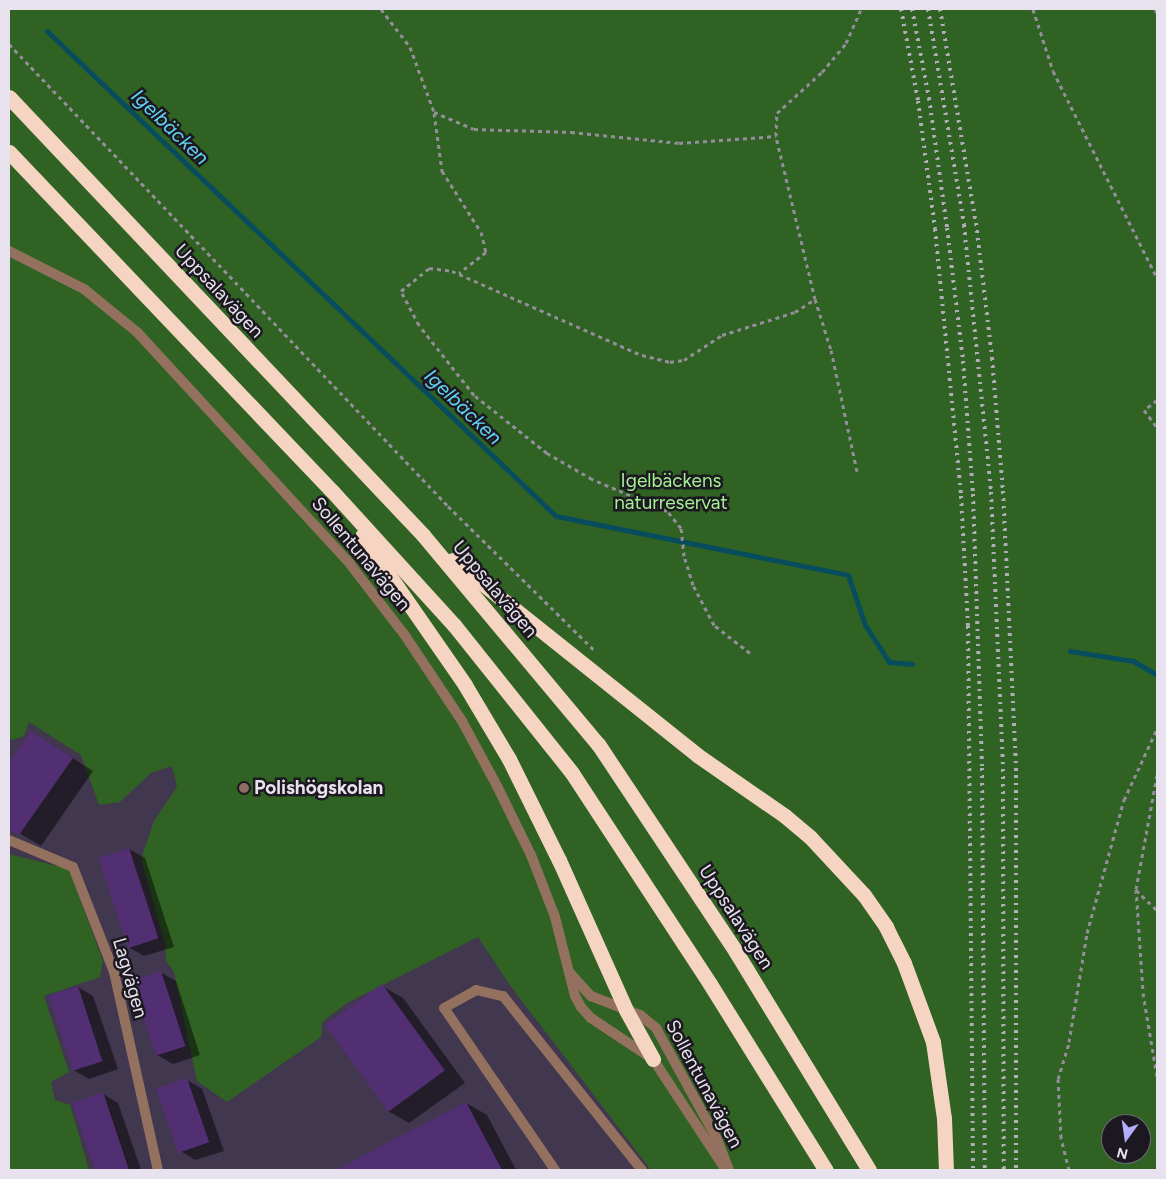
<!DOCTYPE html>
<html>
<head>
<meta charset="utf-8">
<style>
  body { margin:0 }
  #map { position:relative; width:1166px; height:1179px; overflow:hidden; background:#362e3f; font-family:Figtree,sans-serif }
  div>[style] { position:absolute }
  .built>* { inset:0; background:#41374e }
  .green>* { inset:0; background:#306323 }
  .shadow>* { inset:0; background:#0007 }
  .stream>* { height:5px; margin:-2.5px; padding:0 2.5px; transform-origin:2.5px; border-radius:2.5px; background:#074d5e }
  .building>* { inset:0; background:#512f72; transform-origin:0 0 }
  .path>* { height:3px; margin-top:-1.5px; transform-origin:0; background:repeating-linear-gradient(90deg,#948d9b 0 4px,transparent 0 8px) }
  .service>* { height:10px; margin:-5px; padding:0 5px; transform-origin:5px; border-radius:5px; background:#93715e }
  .minor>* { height:10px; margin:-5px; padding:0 5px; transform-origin:5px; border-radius:5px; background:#93715e }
  .tertiary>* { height:10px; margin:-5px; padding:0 5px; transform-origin:5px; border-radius:5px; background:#93715e }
  .motorway>* { height:15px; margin:-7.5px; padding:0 7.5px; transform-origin:7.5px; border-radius:7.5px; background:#f6d4c2 }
  .rail>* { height:4px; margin-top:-2px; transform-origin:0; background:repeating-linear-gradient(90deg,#b2acb9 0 2.5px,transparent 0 7.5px) }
  .dots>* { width:14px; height:14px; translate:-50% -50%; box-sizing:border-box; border:2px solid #1c1820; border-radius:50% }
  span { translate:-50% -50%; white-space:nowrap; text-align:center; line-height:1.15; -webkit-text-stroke:5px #1c1820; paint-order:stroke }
  .street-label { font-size:19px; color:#e7e2ed }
  .park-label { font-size:19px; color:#a4ef92 }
  .poi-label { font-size:19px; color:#e7e2ed; font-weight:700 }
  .left { translate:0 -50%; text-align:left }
  .water-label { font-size:20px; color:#62d6f9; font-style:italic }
  .frame { position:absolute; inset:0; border:10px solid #e7e2ed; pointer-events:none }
  .north { position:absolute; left:1101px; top:1114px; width:50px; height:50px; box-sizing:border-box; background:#1c1820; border:1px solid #6d6972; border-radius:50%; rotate:194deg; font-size:14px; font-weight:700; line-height:20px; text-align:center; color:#e7e2ed }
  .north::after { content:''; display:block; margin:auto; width:18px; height:22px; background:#b1adfa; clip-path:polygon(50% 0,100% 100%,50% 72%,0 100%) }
</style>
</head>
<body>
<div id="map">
  <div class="built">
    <i style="clip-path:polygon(9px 346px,702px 1170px,9px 1170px)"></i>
  </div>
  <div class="green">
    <i style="clip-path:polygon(evenodd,9px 9px,1157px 9px,1157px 1170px,651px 1170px,509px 984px,478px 937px,347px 1003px,322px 1022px,321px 1037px,227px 1102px,197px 1081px,174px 972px,166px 961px,165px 944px,141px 859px,154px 821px,177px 787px,172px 766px,151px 773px,120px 802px,99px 805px,81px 755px,29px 722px,24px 736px,12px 740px,9px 737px,9px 9px,1111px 1124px,1141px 1124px,1141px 1154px,1111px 1154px,1111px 1124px)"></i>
    <i style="clip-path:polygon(9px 854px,69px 869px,103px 961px,100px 977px,44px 996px,69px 1072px,51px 1082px,55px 1100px,70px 1105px,89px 1170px,9px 1170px)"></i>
  </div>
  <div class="shadow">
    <i style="clip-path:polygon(32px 732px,93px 771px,41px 846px,9px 827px,9px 764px)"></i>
    <i style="clip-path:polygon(129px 849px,145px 858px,174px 947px,144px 956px,128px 947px,101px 859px)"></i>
    <i style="clip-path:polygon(160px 972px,176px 981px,200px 1055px,173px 1064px,157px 1055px)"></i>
    <i style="clip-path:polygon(382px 986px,403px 998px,465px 1083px,409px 1123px,388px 1111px)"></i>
    <i style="clip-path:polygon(78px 987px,93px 996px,118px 1069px,89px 1079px,73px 1070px)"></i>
    <i style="clip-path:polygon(187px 1080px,202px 1089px,224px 1151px,195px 1160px,179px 1150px)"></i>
    <i style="clip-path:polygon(103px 1094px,118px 1103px,141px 1170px,96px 1170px,74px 1104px)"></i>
    <i style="clip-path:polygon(466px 1103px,487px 1115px,516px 1170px,339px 1170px)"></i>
  </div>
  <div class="stream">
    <i style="left:47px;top:31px;width:703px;rotate:43.62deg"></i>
    <i style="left:556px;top:516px;width:298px;rotate:11.4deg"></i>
    <i style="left:848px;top:575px;width:53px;rotate:71.2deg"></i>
    <i style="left:865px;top:625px;width:44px;rotate:57deg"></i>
    <i style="left:889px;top:662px;width:23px;rotate:5deg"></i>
    <i style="left:1070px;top:651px;width:64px;rotate:9deg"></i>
    <i style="left:1133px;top:661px;width:28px;rotate:30deg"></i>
  </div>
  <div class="building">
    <i style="clip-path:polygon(31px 731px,73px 758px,19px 835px,9px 829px,9px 762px)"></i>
    <i style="left:129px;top:848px;width:95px;height:32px;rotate:72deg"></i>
    <i style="left:161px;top:971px;width:79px;height:31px;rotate:72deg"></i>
    <i style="left:382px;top:984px;width:107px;height:70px;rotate:54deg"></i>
    <i style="left:78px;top:986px;width:79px;height:31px;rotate:72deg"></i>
    <i style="left:187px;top:1078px;width:68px;height:33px;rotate:71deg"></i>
    <i style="clip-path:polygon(103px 1092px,129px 1170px,95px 1170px,72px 1103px)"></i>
    <i style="clip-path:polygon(466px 1102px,502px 1170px,336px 1170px,387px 1143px)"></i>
  </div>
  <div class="path">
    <i style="left:381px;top:9px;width:48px;rotate:52.7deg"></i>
    <i style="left:410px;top:47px;width:69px;rotate:69.7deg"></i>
    <i style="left:434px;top:112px;width:43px;rotate:23deg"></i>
    <i style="left:474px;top:129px;width:97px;rotate:1.8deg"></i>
    <i style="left:571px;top:132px;width:109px;rotate:5.8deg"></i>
    <i style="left:679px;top:143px;width:97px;rotate:-4.1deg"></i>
    <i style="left:1033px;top:9px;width:65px;rotate:72.1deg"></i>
    <i style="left:1053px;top:71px;width:232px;rotate:63.3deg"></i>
    <i style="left:1155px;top:9px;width:4px;rotate:63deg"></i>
    <i style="left:9px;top:44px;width:637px;rotate:46.46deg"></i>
    <i style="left:448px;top:506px;width:205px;rotate:44.6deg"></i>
    <i style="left:434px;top:113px;width:59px;rotate:82.1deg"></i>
    <i style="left:442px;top:171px;width:72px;rotate:57.4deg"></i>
    <i style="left:481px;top:232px;width:21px;rotate:76deg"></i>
    <i style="left:486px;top:252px;width:34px;rotate:142deg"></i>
    <i style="left:815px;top:299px;width:53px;rotate:72.6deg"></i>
    <i style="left:831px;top:350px;width:124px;rotate:77.9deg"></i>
    <i style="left:1157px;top:400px;width:16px;rotate:142deg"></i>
    <i style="left:1144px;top:410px;width:21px;rotate:53deg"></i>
    <i style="left:750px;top:653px;width:46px;rotate:-142.1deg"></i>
    <i style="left:714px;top:625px;width:45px;rotate:-117.7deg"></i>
    <i style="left:693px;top:585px;width:30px;rotate:-107deg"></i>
    <i style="left:684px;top:556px;width:28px;rotate:-96deg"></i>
    <i style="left:681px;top:528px;width:22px;rotate:-129deg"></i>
    <i style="left:667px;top:511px;width:82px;rotate:-156.9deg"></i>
    <i style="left:592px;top:479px;width:52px;rotate:-150deg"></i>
    <i style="left:547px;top:453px;width:93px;rotate:-141.5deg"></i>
    <i style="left:474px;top:395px;width:89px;rotate:-128.2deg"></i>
    <i style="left:419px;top:325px;width:38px;rotate:-118deg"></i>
    <i style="left:401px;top:291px;width:36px;rotate:-39deg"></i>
    <i style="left:429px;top:268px;width:23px;rotate:7deg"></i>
    <i style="left:452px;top:271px;width:208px;rotate:23.9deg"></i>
    <i style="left:642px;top:355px;width:29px;rotate:14deg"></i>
    <i style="left:670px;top:362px;width:14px;rotate:-8deg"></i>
    <i style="left:684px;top:360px;width:45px;rotate:-33.3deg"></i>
    <i style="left:722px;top:335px;width:77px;rotate:-17.5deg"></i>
    <i style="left:795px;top:312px;width:24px;rotate:-33deg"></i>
    <i style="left:815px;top:299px;width:168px;rotate:-103.5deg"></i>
    <i style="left:776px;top:136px;width:23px;rotate:-88deg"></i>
    <i style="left:777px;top:113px;width:61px;rotate:-42.3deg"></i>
    <i style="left:822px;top:72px;width:38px;rotate:-50deg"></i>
    <i style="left:846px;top:43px;width:37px;rotate:-66deg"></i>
    <i style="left:1157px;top:775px;width:116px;rotate:100.4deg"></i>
    <i style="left:1136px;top:889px;width:104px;rotate:86.1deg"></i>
    <i style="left:1143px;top:993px;width:85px;rotate:80.5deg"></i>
    <i style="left:1136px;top:890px;width:29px;rotate:44deg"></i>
    <i style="left:1069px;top:1170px;width:33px;rotate:-104deg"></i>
    <i style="left:1061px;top:1138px;width:59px;rotate:-92.9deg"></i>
    <i style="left:1058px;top:1079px;width:39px;rotate:-73deg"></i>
    <i style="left:1069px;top:1042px;width:110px;rotate:-80.6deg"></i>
    <i style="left:1087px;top:933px;width:138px;rotate:-74.5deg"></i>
    <i style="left:1124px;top:800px;width:78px;rotate:-65.1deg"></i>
  </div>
  <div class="service">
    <i style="left:9px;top:840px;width:69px;rotate:22.9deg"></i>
    <i style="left:73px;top:867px;width:113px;rotate:68.7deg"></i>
    <i style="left:114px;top:972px;width:203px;rotate:77.5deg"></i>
    <i style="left:555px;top:1170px;width:196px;rotate:-124.4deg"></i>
    <i style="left:444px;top:1008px;width:37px;rotate:-29deg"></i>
    <i style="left:476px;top:990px;width:28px;rotate:13deg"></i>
    <i style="left:503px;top:996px;width:223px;rotate:51.4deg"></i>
  </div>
  <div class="minor">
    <i style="left:9px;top:251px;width:84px;rotate:26.9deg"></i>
    <i style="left:84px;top:289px;width:68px;rotate:39.1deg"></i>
    <i style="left:137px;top:332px;width:315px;rotate:47.4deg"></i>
    <i style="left:350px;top:564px;width:88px;rotate:52.4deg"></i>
    <i style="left:404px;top:634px;width:105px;rotate:56.3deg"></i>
    <i style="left:462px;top:721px;width:74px;rotate:61.7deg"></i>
    <i style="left:497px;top:786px;width:77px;rotate:63.8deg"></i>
    <i style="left:531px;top:855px;width:66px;rotate:68.8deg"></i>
    <i style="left:555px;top:917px;width:81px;rotate:75.8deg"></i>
    <i style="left:575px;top:996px;width:13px;rotate:61deg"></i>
    <i style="left:581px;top:1007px;width:15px;rotate:48deg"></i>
    <i style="left:591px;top:1018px;width:72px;rotate:33.7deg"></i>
    <i style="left:571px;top:974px;width:30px;rotate:48deg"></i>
    <i style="left:591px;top:996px;width:53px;rotate:21.2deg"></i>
    <i style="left:640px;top:1015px;width:21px;rotate:39deg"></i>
    <i style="left:656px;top:1028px;width:127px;rotate:61.2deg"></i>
    <i style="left:717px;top:1139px;width:33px;rotate:69deg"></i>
  </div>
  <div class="tertiary">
    <i style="left:653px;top:1059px;width:133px;rotate:56.7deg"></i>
  </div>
  <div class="motorway">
    <i style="left:9px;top:97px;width:603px;rotate:46.61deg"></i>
    <i style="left:423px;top:535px;width:273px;rotate:50.1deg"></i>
    <i style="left:598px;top:744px;width:250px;rotate:56.4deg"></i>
    <i style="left:736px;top:952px;width:255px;rotate:58.6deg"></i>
    <i style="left:9px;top:152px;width:468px;rotate:46.4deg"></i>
    <i style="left:332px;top:491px;width:181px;rotate:47.7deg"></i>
    <i style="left:454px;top:625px;width:189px;rotate:51.4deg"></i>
    <i style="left:572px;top:773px;width:252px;rotate:56.8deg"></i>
    <i style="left:710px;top:984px;width:219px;rotate:58.1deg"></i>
    <i style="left:362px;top:536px;width:181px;rotate:55.3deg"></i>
    <i style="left:465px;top:685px;width:86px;rotate:59.3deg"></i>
    <i style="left:509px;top:759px;width:113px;rotate:63.7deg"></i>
    <i style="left:559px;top:860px;width:164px;rotate:65.9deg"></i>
    <i style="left:626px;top:1010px;width:56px;rotate:61.1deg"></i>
    <i style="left:453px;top:560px;width:312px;rotate:38.6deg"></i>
    <i style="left:697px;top:755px;width:107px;rotate:34.7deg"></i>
    <i style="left:785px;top:816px;width:33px;rotate:40deg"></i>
    <i style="left:810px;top:837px;width:79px;rotate:47deg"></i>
    <i style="left:864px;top:895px;width:39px;rotate:55deg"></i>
    <i style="left:886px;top:927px;width:40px;rotate:63.4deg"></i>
    <i style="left:904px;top:963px;width:84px;rotate:69.8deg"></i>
    <i style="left:933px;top:1042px;width:77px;rotate:81.8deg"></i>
    <i style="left:944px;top:1118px;width:52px;rotate:87.8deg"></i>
  </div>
  <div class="rail">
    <i style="left:901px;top:9px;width:94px;rotate:79.5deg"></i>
    <i style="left:918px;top:101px;width:129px;rotate:82.4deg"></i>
    <i style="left:935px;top:229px;width:268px;rotate:84.4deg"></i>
    <i style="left:961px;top:496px;width:130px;rotate:86.9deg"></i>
    <i style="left:968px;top:626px;width:544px;rotate:89.47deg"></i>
    <i style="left:912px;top:9px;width:91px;rotate:79.2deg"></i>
    <i style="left:929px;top:98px;width:131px;rotate:82.1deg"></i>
    <i style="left:947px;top:228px;width:134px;rotate:83.1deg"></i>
    <i style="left:963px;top:361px;width:133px;rotate:85.7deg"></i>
    <i style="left:973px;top:494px;width:274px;rotate:88.1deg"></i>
    <i style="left:982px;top:768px;width:402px;rotate:89.6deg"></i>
    <i style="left:928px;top:9px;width:219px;rotate:80.5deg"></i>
    <i style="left:964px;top:225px;width:268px;rotate:84.2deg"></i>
    <i style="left:991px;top:492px;width:277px;rotate:87.5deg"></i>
    <i style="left:1003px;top:769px;width:401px;rotate:89.9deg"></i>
    <i style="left:940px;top:9px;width:217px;rotate:80.5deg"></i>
    <i style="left:976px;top:223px;width:136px;rotate:83.2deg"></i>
    <i style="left:992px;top:358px;width:133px;rotate:85.3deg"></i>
    <i style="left:1003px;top:491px;width:277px;rotate:87.3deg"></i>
    <i style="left:1016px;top:768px;width:402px;rotate:90deg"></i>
  </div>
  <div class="dots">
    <i style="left:244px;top:788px;background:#8d6e63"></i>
  </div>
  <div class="street-label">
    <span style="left:219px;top:291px;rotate:47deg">Uppsalavägen</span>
    <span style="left:361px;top:554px;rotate:50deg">Sollentunavägen</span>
    <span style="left:495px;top:589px;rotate:50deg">Uppsalavägen</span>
    <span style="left:736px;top:917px;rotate:57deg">Uppsalavägen</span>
    <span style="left:130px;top:978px;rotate:74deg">Lagvägen</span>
    <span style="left:704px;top:1084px;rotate:62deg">Sollentunavägen</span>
  </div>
  <div class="park-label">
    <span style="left:671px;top:492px">Igelbäckens<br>naturreservat</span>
  </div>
  <div class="poi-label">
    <span class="left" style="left:254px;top:788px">Polishögskolan</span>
  </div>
  <div class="water-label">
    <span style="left:170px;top:127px;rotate:44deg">Igelbäcken</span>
    <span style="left:463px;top:407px;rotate:44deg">Igelbäcken</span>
  </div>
  <div class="frame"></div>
  <div class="north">N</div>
</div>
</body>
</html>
